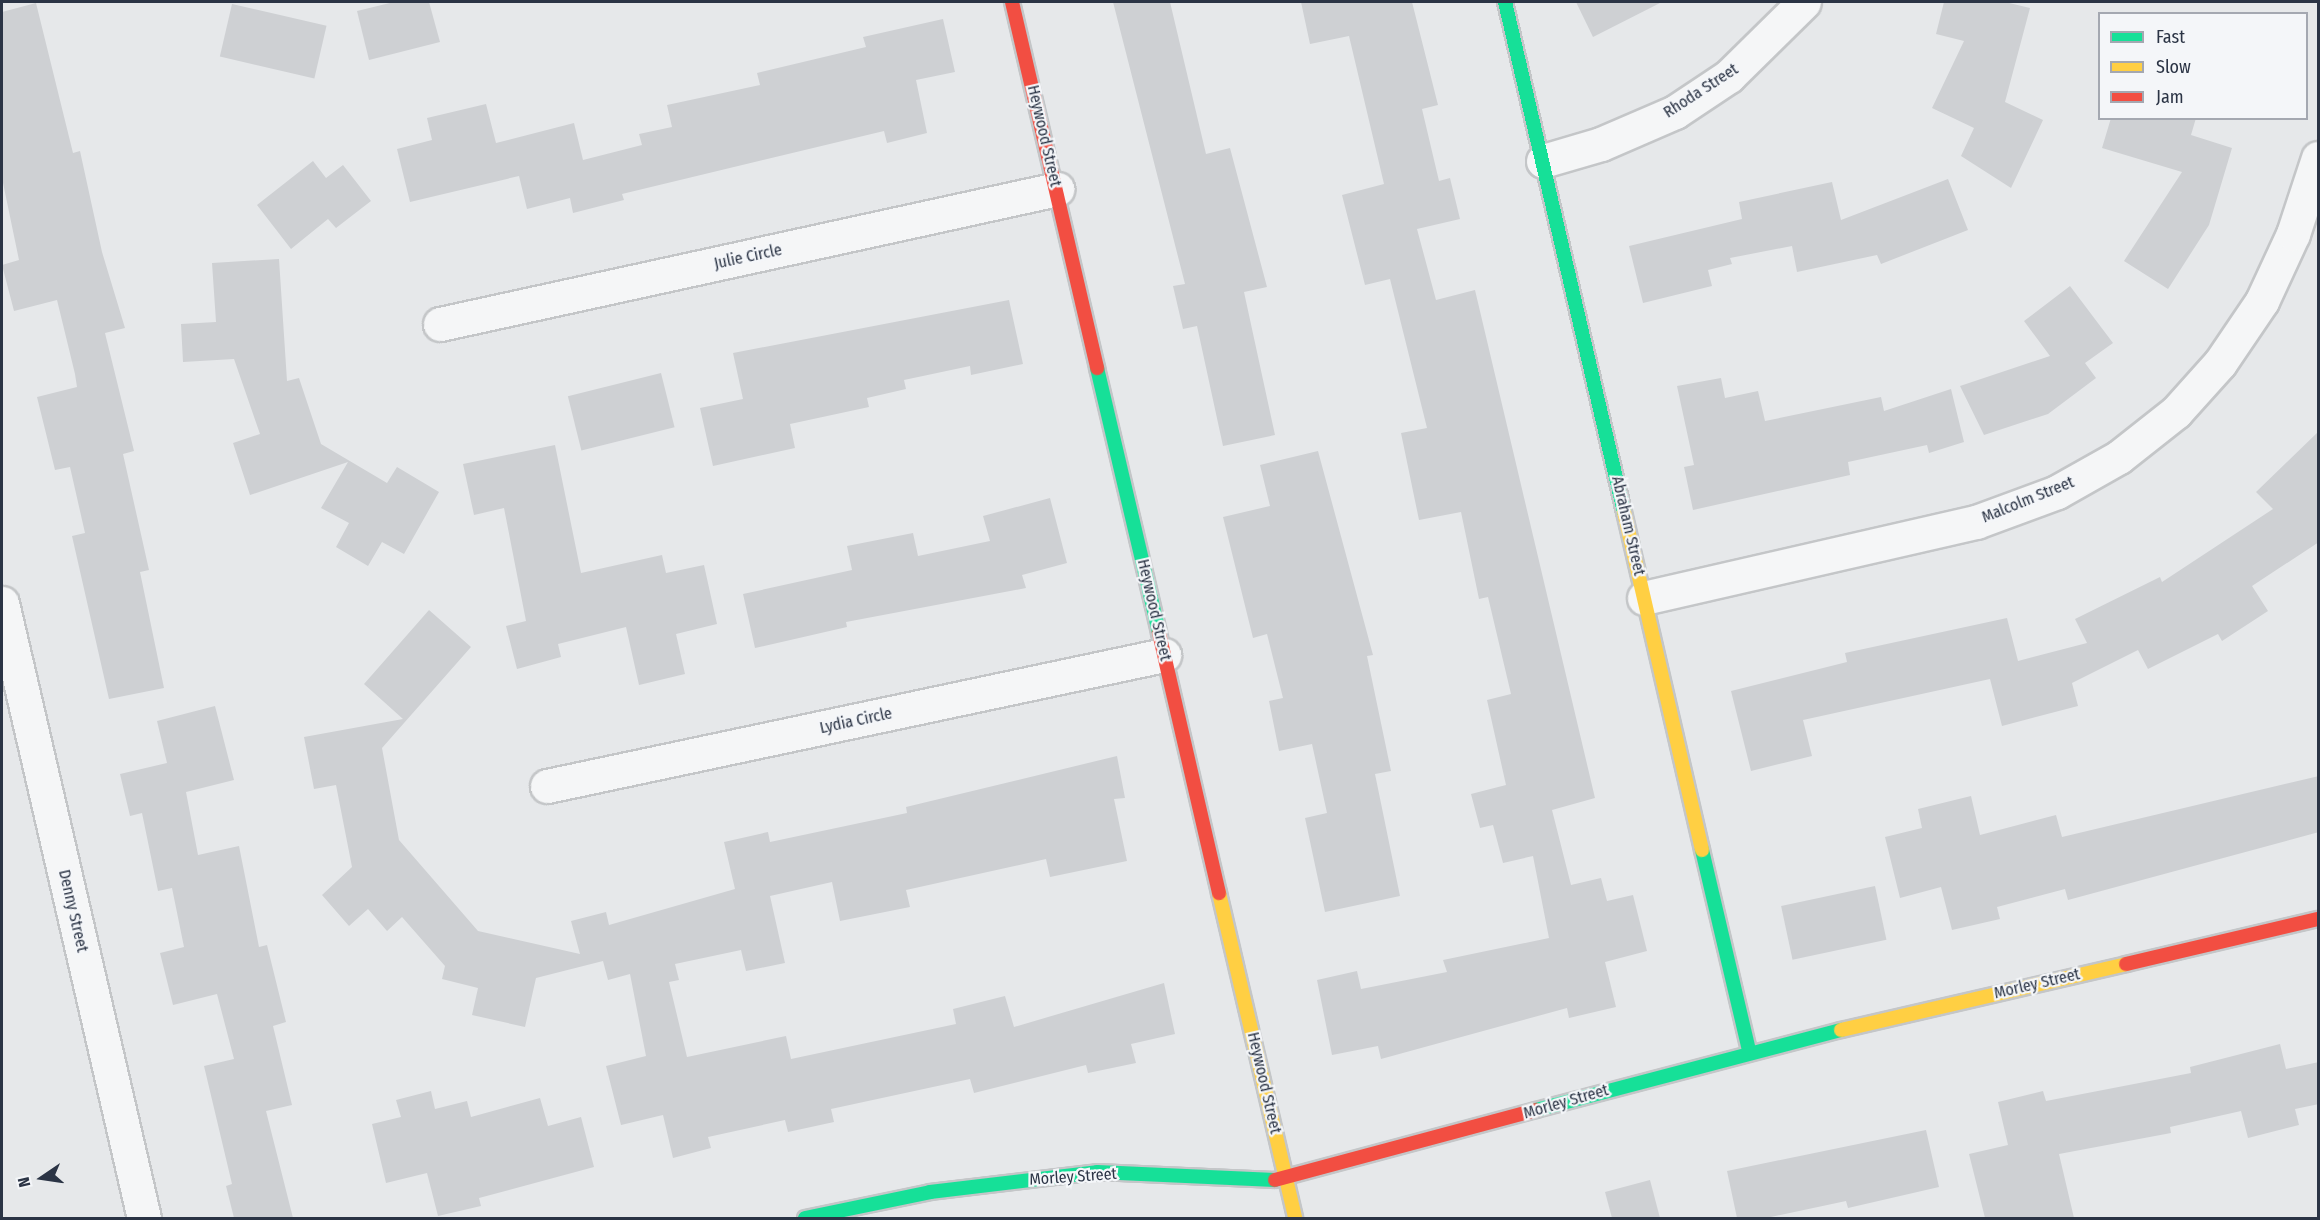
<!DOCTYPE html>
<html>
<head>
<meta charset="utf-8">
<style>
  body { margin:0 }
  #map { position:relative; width:2320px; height:1220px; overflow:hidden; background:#e6e8ea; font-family:"Fira Sans Condensed",sans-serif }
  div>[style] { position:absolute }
  .building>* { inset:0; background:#ced0d3; transform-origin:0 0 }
  .roads { filter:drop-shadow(2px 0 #c4c6c8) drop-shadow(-2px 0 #c4c6c8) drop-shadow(0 2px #c4c6c8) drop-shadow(0 -2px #c4c6c8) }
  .street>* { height:33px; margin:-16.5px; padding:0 16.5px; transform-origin:16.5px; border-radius:16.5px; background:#f5f6f7 }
  .fast>* { height:14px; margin:-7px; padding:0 7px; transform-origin:7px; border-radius:7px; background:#16e098 }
  .slow>* { height:14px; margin:-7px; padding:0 7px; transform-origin:7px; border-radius:7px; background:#ffcf43 }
  .jam>* { height:14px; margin:-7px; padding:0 7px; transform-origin:7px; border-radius:7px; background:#f24e42 }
  span { translate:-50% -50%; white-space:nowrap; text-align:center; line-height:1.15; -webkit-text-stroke:4.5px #f4f6f9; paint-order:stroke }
  .street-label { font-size:16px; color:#2b3445 }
  .frame { position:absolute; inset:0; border:3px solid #2b3445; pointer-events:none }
  .legend { position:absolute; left:2098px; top:12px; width:210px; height:108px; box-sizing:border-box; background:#f4f6f9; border:2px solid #a4a8b1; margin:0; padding:8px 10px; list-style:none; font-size:18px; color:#2b3445 }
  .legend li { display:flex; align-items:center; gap:12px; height:30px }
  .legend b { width:30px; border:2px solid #a4a8b1 }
  .north { position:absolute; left:12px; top:1148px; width:60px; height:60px; -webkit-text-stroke:4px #f4f6f9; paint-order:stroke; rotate:257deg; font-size:16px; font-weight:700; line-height:24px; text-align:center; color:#2b3445 }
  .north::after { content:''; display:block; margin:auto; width:21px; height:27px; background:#2b3445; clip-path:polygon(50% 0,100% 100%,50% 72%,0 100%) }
</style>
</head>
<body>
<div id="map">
  <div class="building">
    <i style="clip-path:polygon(394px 2px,429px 2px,440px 42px,369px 60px,357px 11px)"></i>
    <i style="clip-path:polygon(1113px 2px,1170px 2px,1206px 154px,1230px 148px,1267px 287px,1244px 292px,1275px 435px,1223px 446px,1197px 326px,1183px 329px,1173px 286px,1185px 284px)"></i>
    <i style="clip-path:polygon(1301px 2px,1412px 2px,1438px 105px,1422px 109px,1439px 181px,1450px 178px,1460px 219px,1417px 229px,1436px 300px,1475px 290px,1595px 798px,1552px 810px,1571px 885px,1601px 878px,1607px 901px,1633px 895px,1647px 951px,1605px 962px,1616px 1007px,1569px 1018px,1567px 1008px,1381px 1059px,1378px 1046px,1332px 1055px,1317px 980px,1357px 971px,1361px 989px,1447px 972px,1443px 960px,1549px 938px,1533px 856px,1503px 863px,1493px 825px,1480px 828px,1471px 794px,1506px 785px,1487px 700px,1511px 694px,1488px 597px,1479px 599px,1461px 512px,1419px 520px,1401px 433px,1427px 428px,1390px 279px,1365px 285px,1342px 195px,1384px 184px,1349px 36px,1310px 44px)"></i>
    <i style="clip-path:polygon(1576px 2px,1662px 2px,1593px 37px)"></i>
    <i style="clip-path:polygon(1944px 2px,2005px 2px,2030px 8px,2005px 102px,2043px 120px,2011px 188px,1961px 156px,1974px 128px,1932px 108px,1964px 41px,1936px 34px)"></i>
    <i style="clip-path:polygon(36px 3px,73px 153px,80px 151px,102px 252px,125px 328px,105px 333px,134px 451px,123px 454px,149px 570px,140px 572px,164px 688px,109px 699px,72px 536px,85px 533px,70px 467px,55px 470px,37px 397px,77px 387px,75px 374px,57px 300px,14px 311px,2px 265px,19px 260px,2px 178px,2px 12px)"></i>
    <i style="left:232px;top:4px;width:97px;height:54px;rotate:13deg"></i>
    <i style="clip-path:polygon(943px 19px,955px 72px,916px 80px,927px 133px,887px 143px,884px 131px,622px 194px,624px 200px,573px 213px,570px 198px,527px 209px,519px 176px,410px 202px,397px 149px,432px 140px,427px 118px,486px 104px,496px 143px,574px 123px,583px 160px,642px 145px,639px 134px,672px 127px,667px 105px,760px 85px,757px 73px,866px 47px,863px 37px)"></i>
    <i style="clip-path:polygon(2111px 118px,2196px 118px,2191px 135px,2232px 148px,2209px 225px,2168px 289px,2124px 261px,2182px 172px,2102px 148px)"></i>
    <i style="clip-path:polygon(313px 161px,326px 178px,343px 165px,371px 201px,336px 228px,328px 219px,291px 249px,257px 205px)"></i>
    <i style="clip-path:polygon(1948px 179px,1968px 230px,1881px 264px,1877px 255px,1797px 272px,1792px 246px,1730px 258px,1732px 264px,1708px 270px,1712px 286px,1643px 303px,1629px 246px,1742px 219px,1739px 202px,1832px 182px,1841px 220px)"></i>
    <i style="clip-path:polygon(279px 259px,287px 381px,299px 378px,321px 444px,387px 483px,397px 467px,439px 492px,404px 554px,382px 542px,368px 566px,336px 547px,349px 523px,321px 508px,348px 462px,250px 495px,233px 443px,260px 434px,234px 359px,183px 362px,181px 324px,216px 322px,212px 263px)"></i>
    <i style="clip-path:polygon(2070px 286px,2113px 343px,2085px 363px,2096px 378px,2048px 414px,1984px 435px,1960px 386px,2050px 356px,2024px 321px)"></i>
    <i style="clip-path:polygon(1009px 300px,1023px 364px,971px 375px,970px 366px,904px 380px,906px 389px,867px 398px,869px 407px,790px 424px,795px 448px,713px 466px,700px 408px,743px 399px,733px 353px)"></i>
    <i style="left:661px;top:373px;width:56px;height:96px;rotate:76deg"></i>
    <i style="clip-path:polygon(1721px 378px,1725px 398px,1758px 391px,1765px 421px,1881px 397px,1884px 411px,1951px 389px,1964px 442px,1929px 453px,1927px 445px,1848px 462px,1850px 475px,1693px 510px,1684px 467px,1694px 465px,1677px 386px)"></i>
    <i style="clip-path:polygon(2319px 431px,2319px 542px,2252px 586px,2268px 611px,2222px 641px,2218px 634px,2148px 669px,2138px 650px,2072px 683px,2078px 706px,2002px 726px,1990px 679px,1803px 720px,1812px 756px,1751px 771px,1731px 691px,1847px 662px,1845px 653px,2007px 618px,2018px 661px,2087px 643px,2075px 619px,2160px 577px,2162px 582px,2273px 509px,2256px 492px)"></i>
    <i style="clip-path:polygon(555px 445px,581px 573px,662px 555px,666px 573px,704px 565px,717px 624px,676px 634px,685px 674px,639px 685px,626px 627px,558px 644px,561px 657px,517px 669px,506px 626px,526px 621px,504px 508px,474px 515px,463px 464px)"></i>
    <i style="clip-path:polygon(1318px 451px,1373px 655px,1367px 656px,1391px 771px,1375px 774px,1400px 896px,1325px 912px,1305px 818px,1327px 813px,1312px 744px,1279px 751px,1269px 701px,1283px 698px,1267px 634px,1253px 638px,1223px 517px,1270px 506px,1260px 465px)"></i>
    <i style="clip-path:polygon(1050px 498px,1067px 563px,1022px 575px,1026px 588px,846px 622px,847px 627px,755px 648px,743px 594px,852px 570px,847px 546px,913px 533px,918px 556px,990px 541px,983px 516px)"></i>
    <i style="clip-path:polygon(429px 610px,471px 647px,382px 748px,399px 840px,478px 931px,580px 954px,571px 921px,606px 912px,609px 925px,735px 889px,724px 842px,768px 832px,770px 842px,907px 813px,906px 807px,1117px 756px,1125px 798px,1114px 799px,1127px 861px,1050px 877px,1046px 859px,906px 890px,910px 907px,840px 921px,832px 882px,770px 896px,785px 963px,746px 971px,741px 950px,675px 964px,679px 980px,669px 982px,687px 1057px,786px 1036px,791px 1059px,956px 1024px,953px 1009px,1005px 996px,1014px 1027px,1164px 983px,1175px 1034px,1131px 1044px,1136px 1063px,1088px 1073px,1086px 1065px,974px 1093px,970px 1079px,831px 1109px,834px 1122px,788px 1132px,785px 1120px,708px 1137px,711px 1148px,673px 1158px,663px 1115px,621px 1125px,606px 1066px,646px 1056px,630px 974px,608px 980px,603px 961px,536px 978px,525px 1027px,472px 1015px,478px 988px,442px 979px,445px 966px,402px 917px,387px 931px,368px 909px,349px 926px,322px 895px,352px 867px,336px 785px,314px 789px,304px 737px,403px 719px,364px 684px)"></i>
    <i style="clip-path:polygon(215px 706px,234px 780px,186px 792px,198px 855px,239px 846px,259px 947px,267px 945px,286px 1022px,273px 1026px,292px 1105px,266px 1111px,293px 1218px,234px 1218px,226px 1186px,232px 1184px,204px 1066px,234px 1059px,217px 994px,173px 1005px,160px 953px,184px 947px,172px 888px,158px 891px,142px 813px,130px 816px,120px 774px,167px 763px,157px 721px)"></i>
    <i style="clip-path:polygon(2319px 776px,2319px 832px,2068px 900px,2065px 889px,1997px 907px,2000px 919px,1952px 930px,1941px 887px,1900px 898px,1885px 837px,1922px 828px,1918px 809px,1971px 796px,1980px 835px,2056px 815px,2062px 837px)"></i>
    <i style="left:1875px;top:886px;width:55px;height:96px;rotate:78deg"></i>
    <i style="clip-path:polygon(2280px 1044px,2286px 1069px,2319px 1062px,2319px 1104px,2295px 1109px,2299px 1125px,2248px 1138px,2241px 1111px,2170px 1127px,2171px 1133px,2059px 1154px,2074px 1218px,1985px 1218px,1969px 1154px,2008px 1145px,1998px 1102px,2043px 1091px,2046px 1101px,2191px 1073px,2190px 1067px)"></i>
    <i style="clip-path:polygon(431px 1091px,435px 1109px,467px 1101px,471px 1117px,540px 1098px,548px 1126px,581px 1117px,594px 1167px,479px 1198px,481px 1206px,438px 1216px,427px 1173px,386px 1183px,372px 1124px,401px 1117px,396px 1100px)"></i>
    <i style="clip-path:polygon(1926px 1130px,1939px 1187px,1848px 1208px,1846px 1201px,1766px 1218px,1737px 1218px,1727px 1171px)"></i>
    <i style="clip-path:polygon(1650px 1180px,1660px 1218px,1612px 1218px,1605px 1192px)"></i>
  </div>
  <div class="roads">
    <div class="street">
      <i style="left:1543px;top:161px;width:60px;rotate:-16.3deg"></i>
      <i style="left:1601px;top:144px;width:81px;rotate:-23.4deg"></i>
      <i style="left:1675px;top:112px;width:65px;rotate:-33.7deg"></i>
      <i style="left:1729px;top:76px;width:105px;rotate:-44.6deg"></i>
      <i style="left:440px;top:324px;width:632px;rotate:-12.34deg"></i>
      <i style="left:1644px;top:598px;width:341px;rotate:-12.9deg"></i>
      <i style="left:1976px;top:522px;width:86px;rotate:-20.3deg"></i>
      <i style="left:2057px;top:492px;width:71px;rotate:-29.4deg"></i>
      <i style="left:2119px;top:457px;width:73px;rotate:-38.3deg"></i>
      <i style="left:2176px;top:412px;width:66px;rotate:-48.1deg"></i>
      <i style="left:2220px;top:363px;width:75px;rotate:-55.9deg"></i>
      <i style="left:2262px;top:301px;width:74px;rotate:-65.2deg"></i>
      <i style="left:2293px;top:234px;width:80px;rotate:-71.8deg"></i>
      <i style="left:2px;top:603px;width:631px;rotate:77deg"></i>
      <i style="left:547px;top:786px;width:631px;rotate:-11.99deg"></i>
    </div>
    <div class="fast">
      <i style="left:1505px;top:2px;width:524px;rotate:76.87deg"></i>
      <i style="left:1097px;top:368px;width:272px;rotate:76.8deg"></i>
      <i style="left:1702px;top:850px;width:206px;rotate:76.8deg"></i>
      <i style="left:1536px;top:1110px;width:315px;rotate:-14.7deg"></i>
      <i style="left:805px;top:1218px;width:128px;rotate:-11.7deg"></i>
      <i style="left:930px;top:1192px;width:168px;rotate:-6.8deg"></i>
      <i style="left:1097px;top:1172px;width:178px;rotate:2.6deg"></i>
    </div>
    <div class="slow">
      <i style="left:1624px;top:512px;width:347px;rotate:77deg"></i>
      <i style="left:1219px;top:893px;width:334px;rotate:76.8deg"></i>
      <i style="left:1841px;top:1030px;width:293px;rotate:-13deg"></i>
    </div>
    <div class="jam">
      <i style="left:1012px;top:2px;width:376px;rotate:76.9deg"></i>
      <i style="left:1159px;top:633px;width:267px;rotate:77deg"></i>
      <i style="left:2126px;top:964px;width:197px;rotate:-13.2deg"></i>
      <i style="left:1275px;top:1180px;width:270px;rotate:-15deg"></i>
    </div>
  </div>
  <div class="street-label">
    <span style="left:1701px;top:91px;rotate:-33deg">Rhoda Street</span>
    <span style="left:1044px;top:136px;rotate:77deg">Heywood Street</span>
    <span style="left:748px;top:257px;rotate:-12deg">Julie Circle</span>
    <span style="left:2028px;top:500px;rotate:-22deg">Malcolm Street</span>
    <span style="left:1628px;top:526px;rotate:77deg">Abraham Street</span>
    <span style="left:1154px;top:610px;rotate:77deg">Heywood Street</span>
    <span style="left:856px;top:721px;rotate:-12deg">Lydia Circle</span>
    <span style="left:73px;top:911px;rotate:77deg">Denny Street</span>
    <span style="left:2037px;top:984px;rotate:-13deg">Morley Street</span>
    <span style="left:1264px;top:1083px;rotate:77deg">Heywood Street</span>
    <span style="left:1566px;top:1102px;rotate:-16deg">Morley Street</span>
    <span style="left:1073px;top:1177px;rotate:-4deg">Morley Street</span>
  </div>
  <div class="frame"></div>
  <ul class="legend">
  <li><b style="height:8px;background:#16e098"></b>Fast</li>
  <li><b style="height:8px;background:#ffcf43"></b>Slow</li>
  <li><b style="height:8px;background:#f24e42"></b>Jam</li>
  </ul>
  <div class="north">N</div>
</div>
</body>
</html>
